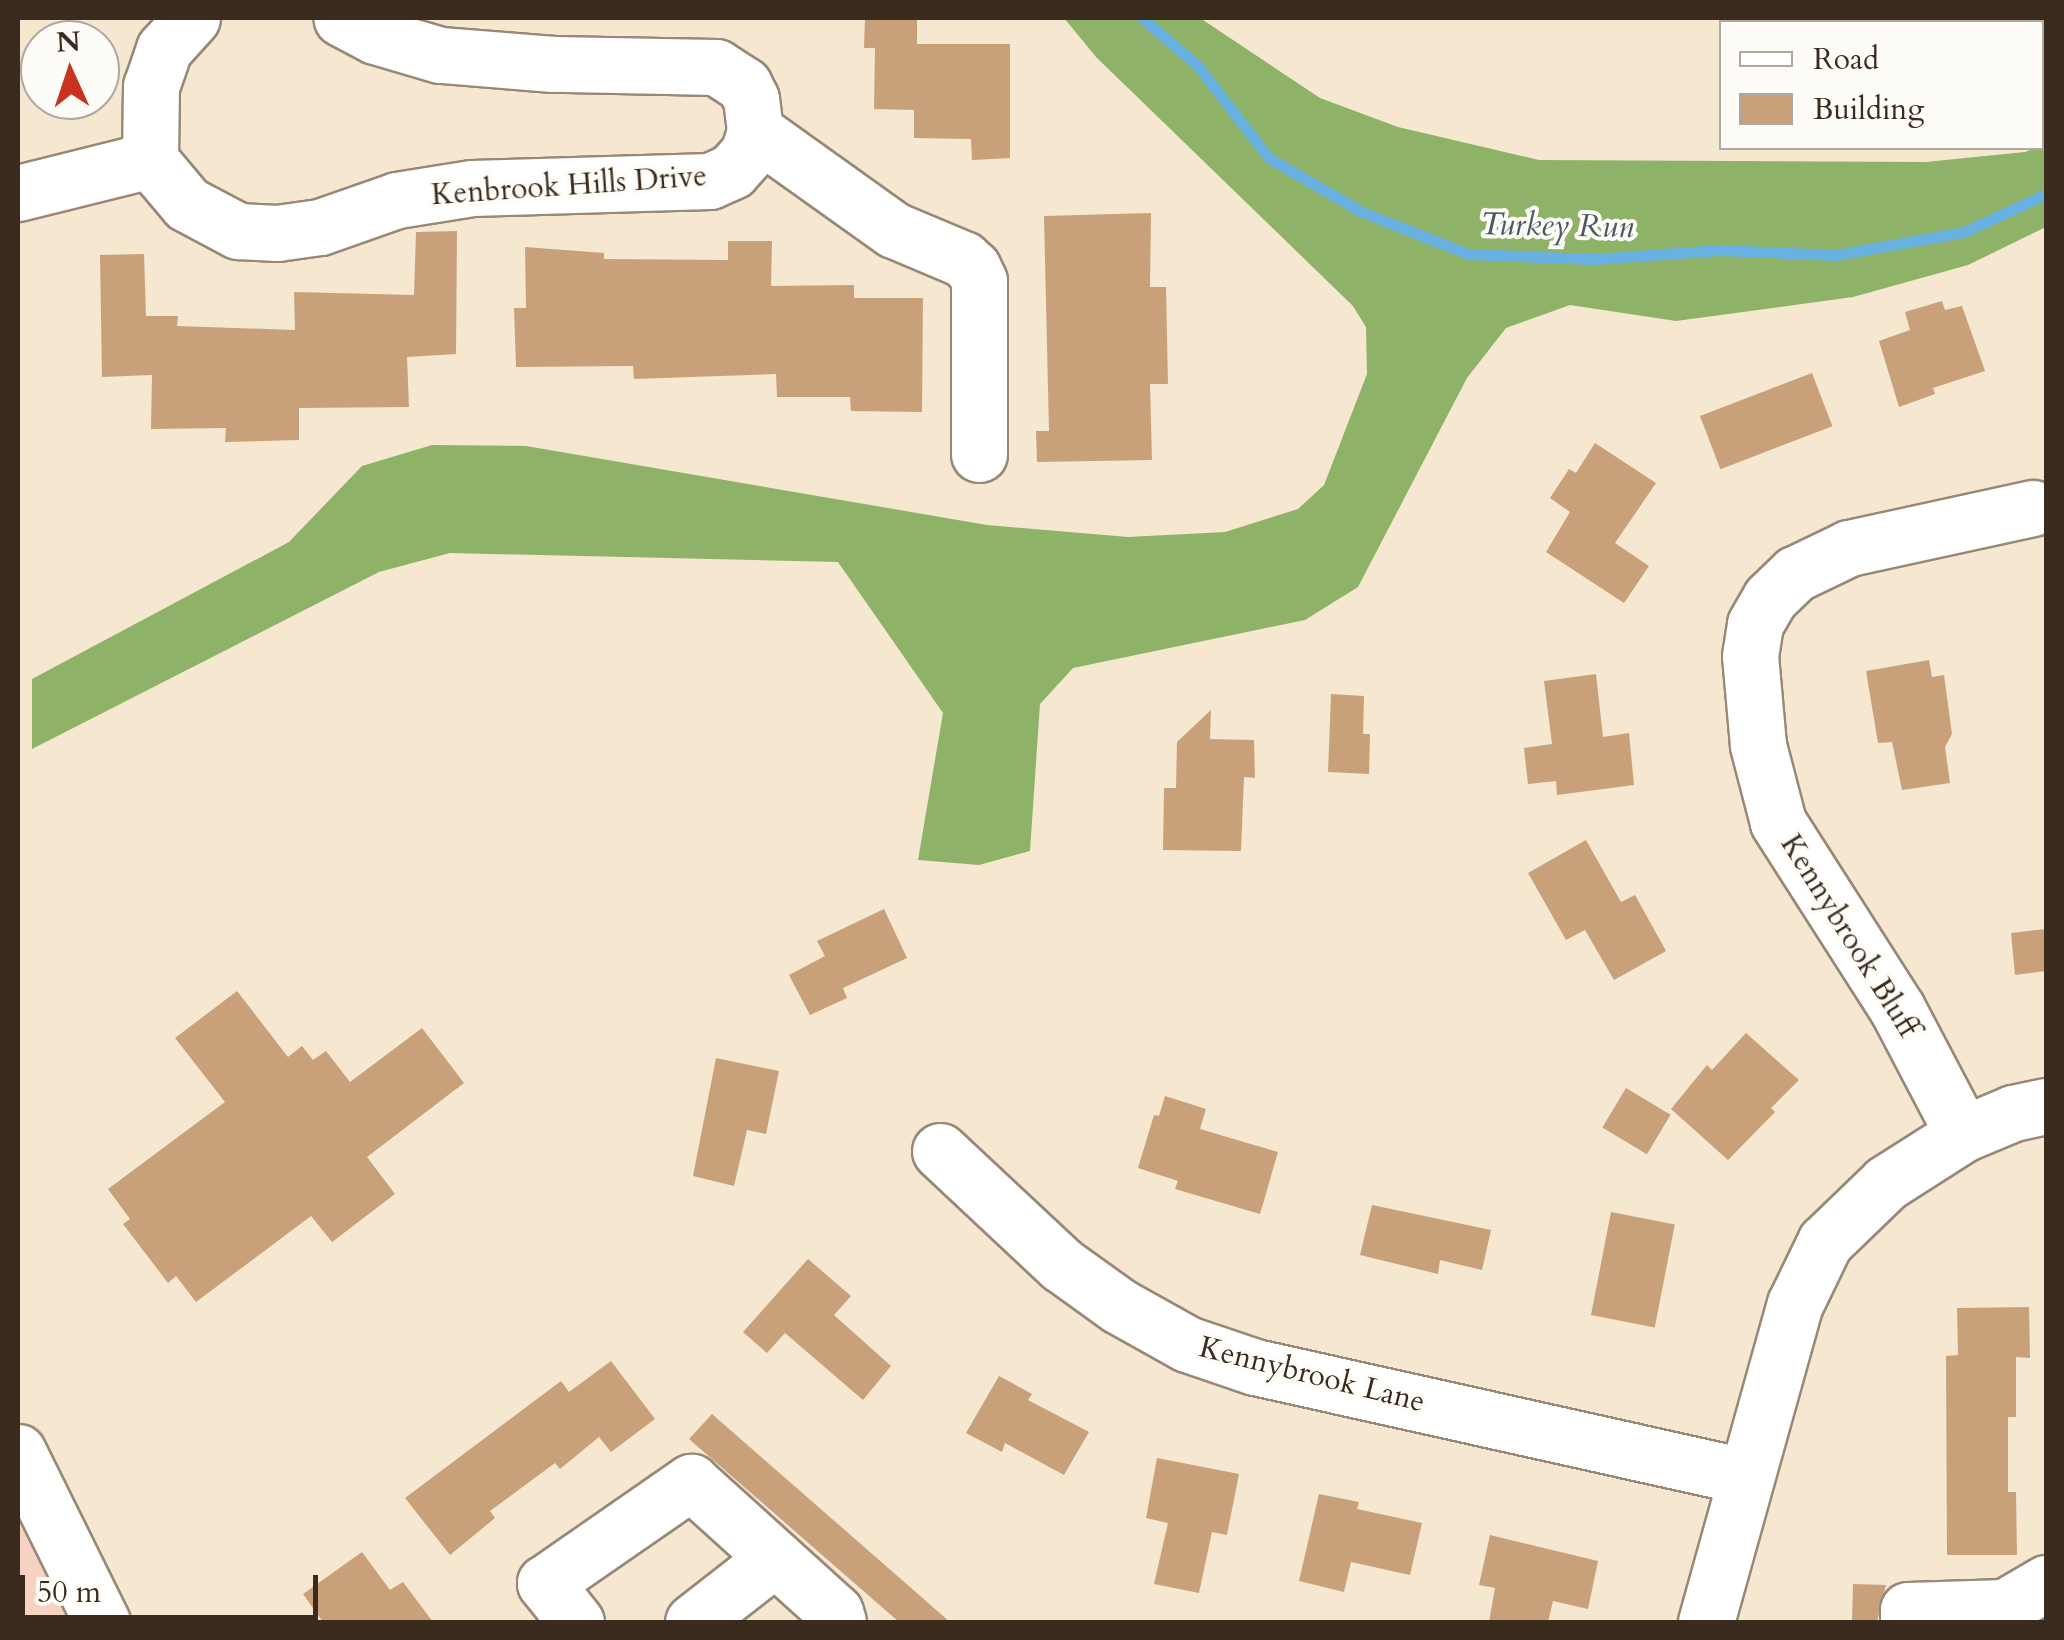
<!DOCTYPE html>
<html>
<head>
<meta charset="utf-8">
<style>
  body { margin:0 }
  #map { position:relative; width:2064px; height:1640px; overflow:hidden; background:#f5e7d0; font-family:Cardo,serif }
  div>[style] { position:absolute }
  .built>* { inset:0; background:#f6d2c3 }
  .forest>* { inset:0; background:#8eb368 }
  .stream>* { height:11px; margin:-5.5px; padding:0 5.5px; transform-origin:5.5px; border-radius:5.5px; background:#69b1e1 }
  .building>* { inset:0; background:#c8a17b; transform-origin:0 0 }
  .roads { filter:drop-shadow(2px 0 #988877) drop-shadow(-2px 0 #988877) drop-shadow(0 2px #988877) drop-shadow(0 -2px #988877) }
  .minor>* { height:55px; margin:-27.5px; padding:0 27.5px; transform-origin:27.5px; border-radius:27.5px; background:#fff }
  .major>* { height:55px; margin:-27.5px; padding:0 27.5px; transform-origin:27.5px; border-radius:27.5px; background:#fff }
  span { translate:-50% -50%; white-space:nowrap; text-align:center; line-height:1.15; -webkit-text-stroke:8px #fdfcf7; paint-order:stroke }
  .street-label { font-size:30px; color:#3b2a1e }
  .water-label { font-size:32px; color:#4b5962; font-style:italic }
  .frame { position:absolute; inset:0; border:20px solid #3b2a1e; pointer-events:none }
  .legend { position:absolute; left:1719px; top:20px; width:325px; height:130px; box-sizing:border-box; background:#fdfcf7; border:2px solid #afa8a0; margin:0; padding:12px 18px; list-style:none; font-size:30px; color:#3b2a1e }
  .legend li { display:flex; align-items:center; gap:20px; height:50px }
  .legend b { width:50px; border:2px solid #afa8a0 }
  .north { position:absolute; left:20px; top:20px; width:100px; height:100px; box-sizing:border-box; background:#fdfcf7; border:2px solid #afa8a0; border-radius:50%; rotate:357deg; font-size:28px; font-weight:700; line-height:40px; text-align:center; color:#3b2a1e }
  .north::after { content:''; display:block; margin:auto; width:35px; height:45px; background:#c8321e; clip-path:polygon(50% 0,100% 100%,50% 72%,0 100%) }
  .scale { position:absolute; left:20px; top:1575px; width:298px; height:45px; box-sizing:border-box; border:5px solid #3b2a1e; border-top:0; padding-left:12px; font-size:30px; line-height:35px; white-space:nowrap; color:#3b2a1e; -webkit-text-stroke:8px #fdfcf7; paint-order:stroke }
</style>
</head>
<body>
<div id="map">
  <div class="built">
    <i style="clip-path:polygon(18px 1466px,119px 1622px,18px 1622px)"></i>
  </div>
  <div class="forest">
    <i style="clip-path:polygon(1064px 18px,1200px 18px,1320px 98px,1398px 127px,1539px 160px,1926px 162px,2025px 152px,2046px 144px,2046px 227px,1968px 265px,1853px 297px,1676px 321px,1570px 305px,1506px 328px,1467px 378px,1358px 587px,1305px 620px,1073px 668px,1040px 704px,1030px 851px,979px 865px,918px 860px,943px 713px,838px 562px,450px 553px,379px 572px,32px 749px,32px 679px,289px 542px,362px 466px,432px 445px,526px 446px,987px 525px,1128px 537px,1225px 532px,1298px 509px,1324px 485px,1367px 374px,1366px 327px,1353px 306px,1096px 57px)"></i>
  </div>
  <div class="stream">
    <i style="left:1142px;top:18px;width:72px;rotate:40.5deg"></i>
    <i style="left:1197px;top:65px;width:118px;rotate:52.3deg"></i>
    <i style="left:1269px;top:158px;width:105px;rotate:30.2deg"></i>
    <i style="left:1360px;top:211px;width:116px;rotate:21.7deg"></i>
    <i style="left:1468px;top:254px;width:126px;rotate:2.3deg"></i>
    <i style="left:1594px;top:259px;width:125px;rotate:-4.1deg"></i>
    <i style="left:1719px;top:250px;width:117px;rotate:2.4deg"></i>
    <i style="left:1836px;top:255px;width:130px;rotate:-10.2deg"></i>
    <i style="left:1964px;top:232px;width:90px;rotate:-24.9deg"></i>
  </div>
  <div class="building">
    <i style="clip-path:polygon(865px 18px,917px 18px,917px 44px,1010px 44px,1010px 158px,972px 160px,971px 139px,914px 138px,914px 110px,874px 109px,875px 48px,864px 48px)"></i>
    <i style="clip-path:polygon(1151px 213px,1150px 287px,1166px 287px,1168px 384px,1150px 384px,1152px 460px,1037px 462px,1036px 431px,1049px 431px,1044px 216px)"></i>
    <i style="clip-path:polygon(457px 231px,456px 354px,407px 357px,409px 407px,299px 408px,299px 440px,225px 442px,226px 428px,151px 429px,152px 375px,102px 377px,100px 255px,144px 254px,146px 316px,178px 316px,177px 326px,295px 330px,294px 292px,414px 295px,416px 232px)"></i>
    <i style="clip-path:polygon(728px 241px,772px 241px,771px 286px,854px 285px,854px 298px,923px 298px,922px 412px,851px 411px,850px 397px,777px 397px,776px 374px,634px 379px,633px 366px,516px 367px,514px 308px,526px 308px,525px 247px,604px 253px,604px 259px,728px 260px)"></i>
    <i style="clip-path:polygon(1942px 301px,1945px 310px,1962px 306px,1985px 371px,1933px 388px,1935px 394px,1899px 407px,1879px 341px,1910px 330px,1905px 312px)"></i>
    <i style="left:1812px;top:373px;width:57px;height:120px;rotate:69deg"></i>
    <i style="clip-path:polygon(1595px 443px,1656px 483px,1615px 543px,1649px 566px,1624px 603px,1546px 552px,1570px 512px,1550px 498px,1569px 469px,1576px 473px)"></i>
    <i style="clip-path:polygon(1929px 660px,1932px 677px,1944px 675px,1952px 734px,1945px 747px,1950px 783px,1902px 790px,1892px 742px,1878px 743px,1866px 671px)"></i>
    <i style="clip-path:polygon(1596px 674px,1603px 737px,1629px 733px,1634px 785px,1557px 795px,1556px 781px,1528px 784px,1524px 748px,1552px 744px,1544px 681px)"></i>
    <i style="clip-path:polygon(1331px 694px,1364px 696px,1363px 734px,1370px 734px,1369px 774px,1328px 772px)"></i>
    <i style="clip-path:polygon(1211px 710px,1210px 739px,1254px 740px,1255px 778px,1244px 777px,1241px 851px,1163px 850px,1164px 788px,1176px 788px,1177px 742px)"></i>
    <i style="clip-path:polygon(1586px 840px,1621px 902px,1635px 895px,1666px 951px,1614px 980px,1585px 930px,1566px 940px,1528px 873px)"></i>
    <i style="clip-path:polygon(884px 909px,907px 958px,843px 988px,847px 998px,810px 1015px,789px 975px,825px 956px,817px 941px)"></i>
    <i style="clip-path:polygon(2046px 929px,2046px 971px,2015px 975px,2011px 933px)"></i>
    <i style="clip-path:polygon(237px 991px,288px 1057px,302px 1046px,313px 1060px,326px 1051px,350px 1082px,422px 1028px,464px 1083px,367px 1157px,395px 1194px,332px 1242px,311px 1216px,196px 1302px,176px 1276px,168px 1283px,123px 1224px,130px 1219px,108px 1189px,225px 1102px,175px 1038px)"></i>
    <i style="clip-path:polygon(1746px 1033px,1799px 1080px,1771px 1108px,1775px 1112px,1728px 1160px,1671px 1109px,1707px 1065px,1712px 1070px)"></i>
    <i style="clip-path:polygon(716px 1058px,779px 1071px,766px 1134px,747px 1130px,734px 1186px,693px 1176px)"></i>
    <i style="left:1626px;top:1088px;width:52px;height:46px;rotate:31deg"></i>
    <i style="clip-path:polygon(1165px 1096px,1206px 1109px,1200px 1129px,1278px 1152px,1260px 1214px,1175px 1189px,1178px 1181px,1138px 1168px,1154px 1115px,1159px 1116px)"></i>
    <i style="clip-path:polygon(1372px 1205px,1491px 1230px,1482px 1270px,1440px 1260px,1438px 1274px,1360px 1255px)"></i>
    <i style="left:1611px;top:1212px;width:65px;height:105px;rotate:11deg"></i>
    <i style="clip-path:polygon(808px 1259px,851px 1296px,834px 1315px,891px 1366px,863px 1400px,785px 1333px,767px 1353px,743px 1332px)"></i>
    <i style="clip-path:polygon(2029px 1307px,2030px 1358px,2016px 1357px,2016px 1417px,2008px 1417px,2008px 1492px,2016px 1492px,2017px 1555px,1947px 1555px,1946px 1356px,1958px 1355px,1957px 1308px)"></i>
    <i style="clip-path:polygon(611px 1361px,655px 1419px,611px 1452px,599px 1437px,560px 1469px,555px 1463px,490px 1511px,495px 1518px,450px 1555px,405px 1498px,561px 1381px,569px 1392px)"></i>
    <i style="clip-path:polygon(999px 1376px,1032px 1394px,1028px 1400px,1089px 1432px,1064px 1475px,1005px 1443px,1002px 1452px,966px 1433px)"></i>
    <i style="clip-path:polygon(712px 1414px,807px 1497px,950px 1622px,899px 1622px,689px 1439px)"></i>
    <i style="clip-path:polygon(1157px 1458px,1239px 1474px,1227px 1535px,1212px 1532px,1199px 1593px,1154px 1584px,1168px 1523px,1146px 1518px)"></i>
    <i style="clip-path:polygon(1319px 1494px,1359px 1502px,1357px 1509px,1422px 1523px,1410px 1575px,1351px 1562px,1344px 1592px,1299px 1581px)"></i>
    <i style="clip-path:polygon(1490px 1535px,1598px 1561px,1588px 1609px,1553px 1601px,1548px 1622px,1489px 1622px,1495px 1588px,1479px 1585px)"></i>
    <i style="clip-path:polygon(362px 1552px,390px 1590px,403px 1582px,433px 1622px,323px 1622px,303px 1594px)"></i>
    <i style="clip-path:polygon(1853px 1584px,1886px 1585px,1877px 1622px,1852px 1622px)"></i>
  </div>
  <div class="roads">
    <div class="minor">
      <i style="left:192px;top:18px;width:42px;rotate:132.1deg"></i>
      <i style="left:164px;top:49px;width:39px;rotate:109deg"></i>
      <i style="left:151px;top:86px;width:74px;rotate:90.8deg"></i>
      <i style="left:150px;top:160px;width:57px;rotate:49.9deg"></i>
      <i style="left:187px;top:204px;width:58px;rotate:27.9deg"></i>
      <i style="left:238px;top:231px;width:39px;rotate:3deg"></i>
      <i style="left:277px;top:233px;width:43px;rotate:-7.9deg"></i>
      <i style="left:320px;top:227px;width:82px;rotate:-19.3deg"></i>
      <i style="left:397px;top:200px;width:76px;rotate:-9.1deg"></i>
      <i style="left:472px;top:188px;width:238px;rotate:-1.7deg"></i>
      <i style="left:710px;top:181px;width:24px;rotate:-24deg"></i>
      <i style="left:732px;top:171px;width:24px;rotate:-48deg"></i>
      <i style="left:748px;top:153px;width:23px;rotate:-72deg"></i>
      <i style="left:755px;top:131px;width:32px;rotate:-97deg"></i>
      <i style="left:751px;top:99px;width:16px;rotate:-117deg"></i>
      <i style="left:744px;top:85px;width:33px;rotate:-147deg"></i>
      <i style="left:716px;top:67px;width:163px;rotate:-178.9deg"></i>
      <i style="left:553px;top:64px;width:113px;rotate:-175.4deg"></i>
      <i style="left:440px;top:55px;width:68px;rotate:-163.7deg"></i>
      <i style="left:375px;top:36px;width:38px;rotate:-152deg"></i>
      <i style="left:755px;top:131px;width:171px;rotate:35.5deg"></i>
      <i style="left:894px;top:230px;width:75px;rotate:22.8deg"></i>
      <i style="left:963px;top:259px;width:13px;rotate:42deg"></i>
      <i style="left:973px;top:268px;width:14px;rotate:65deg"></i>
      <i style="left:979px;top:281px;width:173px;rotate:90deg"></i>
      <i style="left:18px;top:193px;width:136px;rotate:-14deg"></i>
      <i style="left:1963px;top:1134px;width:140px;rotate:-117.7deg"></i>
      <i style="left:1898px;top:1010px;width:223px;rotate:-122.6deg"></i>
      <i style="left:1778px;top:822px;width:80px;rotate:-104.6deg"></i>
      <i style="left:1758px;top:745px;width:89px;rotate:-95.1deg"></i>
      <i style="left:1750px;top:656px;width:32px;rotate:-81deg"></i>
      <i style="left:1755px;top:624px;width:30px;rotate:-60deg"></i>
      <i style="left:1770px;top:598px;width:35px;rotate:-44deg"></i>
      <i style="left:1795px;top:574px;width:60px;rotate:-25.7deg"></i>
      <i style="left:1849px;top:548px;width:188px;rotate:-12.3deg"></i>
      <i style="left:940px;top:1151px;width:167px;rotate:43.1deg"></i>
      <i style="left:1062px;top:1265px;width:70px;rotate:35.7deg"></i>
      <i style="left:1119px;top:1306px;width:78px;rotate:29.2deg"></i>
      <i style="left:1187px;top:1344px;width:72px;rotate:18.7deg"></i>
      <i style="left:1255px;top:1367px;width:501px;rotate:12.57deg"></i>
      <i style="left:576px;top:1622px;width:50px;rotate:-128.5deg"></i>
      <i style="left:545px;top:1583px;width:178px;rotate:-34.7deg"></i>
      <i style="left:691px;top:1482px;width:194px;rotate:42.1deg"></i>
      <i style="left:835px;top:1612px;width:10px;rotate:73deg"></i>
      <i style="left:693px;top:1622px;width:104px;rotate:-38deg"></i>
      <i style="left:1706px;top:1622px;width:330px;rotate:-74.4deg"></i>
      <i style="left:1795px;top:1304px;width:69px;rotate:-64.2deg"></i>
      <i style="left:1825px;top:1242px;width:85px;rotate:-44deg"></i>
      <i style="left:1886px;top:1183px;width:91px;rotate:-32.5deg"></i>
      <i style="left:1963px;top:1134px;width:54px;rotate:-22.8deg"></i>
      <i style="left:2013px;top:1113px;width:34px;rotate:-12deg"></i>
      <i style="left:1908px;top:1622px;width:12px;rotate:-90deg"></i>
      <i style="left:1908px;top:1610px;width:97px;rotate:-1.8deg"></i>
      <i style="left:2005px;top:1607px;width:48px;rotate:-30.3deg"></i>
    </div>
    <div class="major">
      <i style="left:18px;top:1452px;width:190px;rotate:63.7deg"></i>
    </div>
  </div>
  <div class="street-label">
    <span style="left:569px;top:186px;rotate:-4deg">Kenbrook Hills Drive</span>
    <span style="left:1849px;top:936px;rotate:58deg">Kennybrook Bluff</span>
    <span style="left:1312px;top:1375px;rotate:14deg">Kennybrook Lane</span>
  </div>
  <div class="water-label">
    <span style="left:1557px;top:226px;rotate:1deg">Turkey Run</span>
  </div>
  <div class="frame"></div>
  <ul class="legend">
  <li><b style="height:12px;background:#fff"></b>Road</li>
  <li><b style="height:28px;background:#c8a17b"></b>Building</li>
  </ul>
  <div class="north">N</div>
  <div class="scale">50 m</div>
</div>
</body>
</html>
